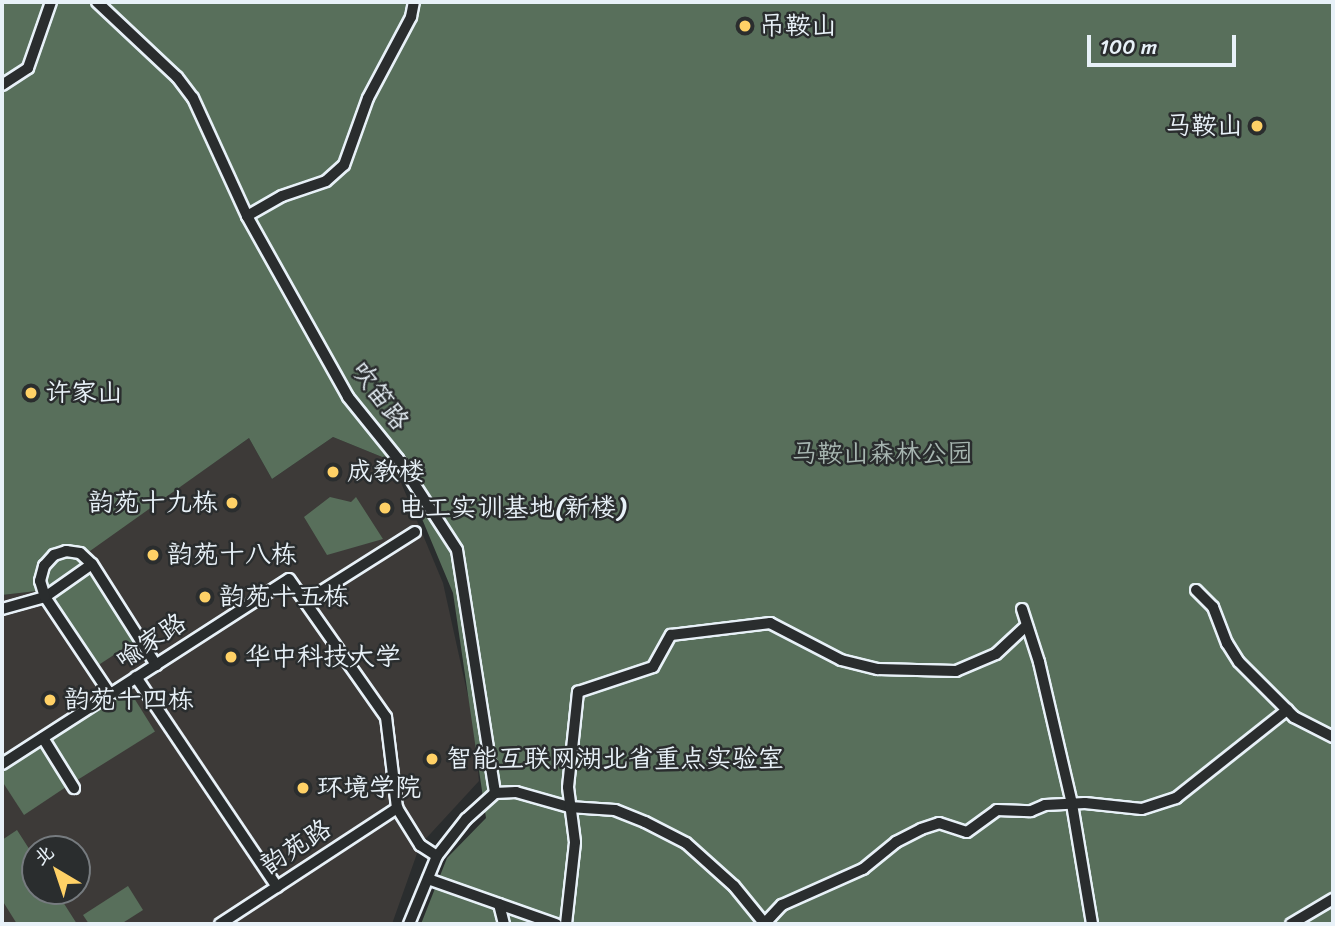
<!DOCTYPE html>
<html>
<head>
<meta charset="utf-8">
<style>
  body { margin:0 }
  #map { position:relative; width:1335px; height:926px; overflow:hidden; background:#2a2d2e; font-family:Sriracha,"LXGW WenKai TC",sans-serif }
  div>[style] { position:absolute }
  .built>* { inset:0; background:#3d3a38 }
  .green>* { inset:0; background:#586f5b; transform-origin:0 0 }
  .roads { filter:drop-shadow(2px 0 #e8f1f8) drop-shadow(-2px 0 #e8f1f8) drop-shadow(0 2px #e8f1f8) drop-shadow(0 -2px #e8f1f8) }
  .minor>* { height:10px; margin:-5px; padding:0 5px; transform-origin:5px; border-radius:5px; background:#2a2d2e }
  .dots>* { width:19px; height:19px; translate:-50% -50%; box-sizing:border-box; border:4px solid #2a2d2e; border-radius:50% }
  span { translate:-50% -50%; white-space:nowrap; text-align:center; line-height:1.15; -webkit-text-stroke:5px #2a2d2e; paint-order:stroke }
  .poi-label { font-size:26px; color:#e8f1f8 }
  .left { translate:0 -50%; text-align:left }
  .right { translate:-100% -50%; text-align:right }
  .street-label { font-size:26px; color:#e8f1f8 }
  .park-label { font-size:26px; color:#a7b6b1 }
  .frame { position:absolute; inset:0; border:4px solid #e8f1f8; pointer-events:none }
  .north { position:absolute; left:21px; top:835px; width:70px; height:70px; box-sizing:border-box; background:#2a2d2e; border:2px solid #767b7f; border-radius:50%; rotate:321deg; font-size:19px; font-weight:700; line-height:28px; text-align:center; color:#e8f1f8 }
  .north::after { content:''; display:block; margin:auto; width:24px; height:32px; background:#ffd166; clip-path:polygon(50% 0,100% 100%,50% 72%,0 100%) }
  .scale { position:absolute; left:1087px; top:35px; width:149px; height:32px; box-sizing:border-box; border:4px solid #e8f1f8; border-top:0; padding-left:9px; font-size:21px; line-height:24px; white-space:nowrap; color:#e8f1f8; -webkit-text-stroke:5px #2a2d2e; paint-order:stroke }
</style>
</head>
<body>
<div id="map">
  <div class="built">
    <i style="clip-path:polygon(evenodd,333px 437px,392px 461px,443px 583px,473px 719px,479px 781px,420px 845px,392px 924px,2px 924px,2px 595px,36px 591px,37px 567px,50px 551px,73px 545px,90px 550px,249px 438px,272px 479px,333px 437px,35px 849px,77px 849px,77px 891px,35px 891px,35px 849px)"></i>
  </div>
  <div class="green">
    <i style="clip-path:polygon(2px 2px,1333px 2px,1333px 924px,421px 924px,447px 858px,486px 818px,453px 593px,397px 459px,388px 455px,392px 461px,333px 437px,272px 479px,249px 438px,90px 551px,73px 545px,51px 551px,37px 567px,37px 591px,2px 595px)"></i>
    <i style="clip-path:polygon(330px 497px,351px 502px,356px 497px,383px 539px,327px 555px,304px 517px)"></i>
    <i style="clip-path:polygon(61px 556px,75px 557px,83px 564px,135px 641px,97px 666px,47px 591px,47px 574px,52px 564px)"></i>
    <i style="left:129px;top:690px;width:49px;height:93px;rotate:58deg"></i>
    <i style="clip-path:polygon(43px 744px,69px 785px,24px 815px,2px 781px,2px 771px)"></i>
    <i style="clip-path:polygon(17px 830px,35px 858px,35px 891px,56px 891px,77px 924px,17px 924px,2px 900px,2px 840px)"></i>
    <i style="clip-path:polygon(128px 886px,143px 910px,121px 924px,89px 924px,83px 915px)"></i>
  </div>
  <div class="roads">
    <div class="minor">
      <i style="left:97px;top:2px;width:110px;rotate:43.2deg"></i>
      <i style="left:177px;top:77px;width:26px;rotate:53deg"></i>
      <i style="left:193px;top:98px;width:130px;rotate:65.4deg"></i>
      <i style="left:247px;top:216px;width:207px;rotate:60.8deg"></i>
      <i style="left:348px;top:397px;width:80px;rotate:51.1deg"></i>
      <i style="left:398px;top:459px;width:108px;rotate:57deg"></i>
      <i style="left:457px;top:550px;width:246px;rotate:81.1deg"></i>
      <i style="left:495px;top:793px;width:39px;rotate:138deg"></i>
      <i style="left:466px;top:819px;width:47px;rotate:128.1deg"></i>
      <i style="left:437px;top:856px;width:74px;rotate:112.4deg"></i>
      <i style="left:2px;top:85px;width:31px;rotate:-33deg"></i>
      <i style="left:28px;top:68px;width:70px;rotate:-70.8deg"></i>
      <i style="left:247px;top:216px;width:40px;rotate:-29.7deg"></i>
      <i style="left:282px;top:196px;width:46px;rotate:-18.8deg"></i>
      <i style="left:326px;top:181px;width:24px;rotate:-42deg"></i>
      <i style="left:344px;top:165px;width:71px;rotate:-70.3deg"></i>
      <i style="left:368px;top:98px;width:92px;rotate:-62deg"></i>
      <i style="left:411px;top:17px;width:15px;rotate:-79deg"></i>
      <i style="left:1196px;top:590px;width:24px;rotate:45deg"></i>
      <i style="left:1213px;top:607px;width:39px;rotate:69deg"></i>
      <i style="left:1227px;top:643px;width:22px;rotate:58deg"></i>
      <i style="left:1239px;top:662px;width:78px;rotate:45deg"></i>
      <i style="left:1294px;top:717px;width:44px;rotate:27.1deg"></i>
      <i style="left:306px;top:601px;width:129px;rotate:-32.3deg"></i>
      <i style="left:2px;top:609px;width:45px;rotate:-15.6deg"></i>
      <i style="left:45px;top:597px;width:57px;rotate:-35.1deg"></i>
      <i style="left:1022px;top:609px;width:56px;rotate:72.2deg"></i>
      <i style="left:1039px;top:662px;width:146px;rotate:76.9deg"></i>
      <i style="left:1072px;top:804px;width:122px;rotate:80.5deg"></i>
      <i style="left:136px;top:677px;width:253px;rotate:56.1deg"></i>
      <i style="left:110px;top:694px;width:117px;rotate:-123.8deg"></i>
      <i style="left:45px;top:597px;width:17px;rotate:-107deg"></i>
      <i style="left:40px;top:581px;width:16px;rotate:-75deg"></i>
      <i style="left:44px;top:566px;width:15px;rotate:-48deg"></i>
      <i style="left:54px;top:555px;width:13px;rotate:-18deg"></i>
      <i style="left:66px;top:551px;width:14px;rotate:8deg"></i>
      <i style="left:80px;top:553px;width:16px;rotate:43deg"></i>
      <i style="left:92px;top:564px;width:120px;rotate:57.6deg"></i>
      <i style="left:43px;top:738px;width:59px;rotate:58.2deg"></i>
      <i style="left:2px;top:764px;width:341px;rotate:-32.8deg"></i>
      <i style="left:289px;top:579px;width:169px;rotate:54.9deg"></i>
      <i style="left:386px;top:717px;width:92px;rotate:83.1deg"></i>
      <i style="left:397px;top:808px;width:44px;rotate:58.1deg"></i>
      <i style="left:420px;top:845px;width:20px;rotate:33deg"></i>
      <i style="left:495px;top:793px;width:21px;rotate:-3deg"></i>
      <i style="left:516px;top:792px;width:55px;rotate:15.8deg"></i>
      <i style="left:569px;top:807px;width:46px;rotate:3.7deg"></i>
      <i style="left:615px;top:810px;width:32px;rotate:22deg"></i>
      <i style="left:645px;top:822px;width:46px;rotate:27.1deg"></i>
      <i style="left:686px;top:843px;width:64px;rotate:41.9deg"></i>
      <i style="left:734px;top:886px;width:49px;rotate:50.8deg"></i>
      <i style="left:428px;top:879px;width:136px;rotate:19.4deg"></i>
      <i style="left:499px;top:904px;width:21px;rotate:76deg"></i>
      <i style="left:765px;top:923px;width:25px;rotate:-47deg"></i>
      <i style="left:782px;top:905px;width:89px;rotate:-24deg"></i>
      <i style="left:863px;top:869px;width:43px;rotate:-39.3deg"></i>
      <i style="left:896px;top:842px;width:28px;rotate:-27deg"></i>
      <i style="left:921px;top:829px;width:19px;rotate:-18deg"></i>
      <i style="left:939px;top:823px;width:29px;rotate:18deg"></i>
      <i style="left:967px;top:832px;width:37px;rotate:-36deg"></i>
      <i style="left:997px;top:810px;width:34px;rotate:2deg"></i>
      <i style="left:1031px;top:811px;width:15px;rotate:-23deg"></i>
      <i style="left:1045px;top:805px;width:40px;rotate:-2.9deg"></i>
      <i style="left:1085px;top:803px;width:57px;rotate:6deg"></i>
      <i style="left:1142px;top:809px;width:36px;rotate:-18deg"></i>
      <i style="left:1176px;top:798px;width:142px;rotate:-38.4deg"></i>
      <i style="left:220px;top:924px;width:212px;rotate:-33.2deg"></i>
      <i style="left:566px;top:924px;width:82px;rotate:-83.7deg"></i>
      <i style="left:575px;top:842px;width:55px;rotate:-97.3deg"></i>
      <i style="left:568px;top:787px;width:96px;rotate:-84deg"></i>
      <i style="left:578px;top:692px;width:79px;rotate:-18.4deg"></i>
      <i style="left:653px;top:667px;width:37px;rotate:-61deg"></i>
      <i style="left:671px;top:635px;width:100px;rotate:-6.9deg"></i>
      <i style="left:770px;top:623px;width:80px;rotate:27.5deg"></i>
      <i style="left:841px;top:660px;width:38px;rotate:14deg"></i>
      <i style="left:878px;top:669px;width:78px;rotate:1.5deg"></i>
      <i style="left:956px;top:671px;width:43px;rotate:-23deg"></i>
      <i style="left:996px;top:654px;width:42px;rotate:-43.1deg"></i>
      <i style="left:1291px;top:924px;width:49px;rotate:-30.8deg"></i>
    </div>
  </div>
  <div class="dots">
    <i style="left:745px;top:26px;background:#ffd166"></i>
    <i style="left:1257px;top:126px;background:#ffd166"></i>
    <i style="left:31px;top:393px;background:#ffd166"></i>
    <i style="left:333px;top:472px;background:#ffd166"></i>
    <i style="left:232px;top:503px;background:#ffd166"></i>
    <i style="left:385px;top:508px;background:#ffd166"></i>
    <i style="left:153px;top:555px;background:#ffd166"></i>
    <i style="left:205px;top:597px;background:#ffd166"></i>
    <i style="left:231px;top:657px;background:#ffd166"></i>
    <i style="left:50px;top:700px;background:#ffd166"></i>
    <i style="left:432px;top:759px;background:#ffd166"></i>
    <i style="left:303px;top:788px;background:#ffd166"></i>
  </div>
  <div class="poi-label">
    <span class="left" style="left:759px;top:26px">吊鞍山</span>
    <span class="right" style="left:1243px;top:126px">马鞍山</span>
    <span class="left" style="left:45px;top:393px">许家山</span>
    <span class="left" style="left:347px;top:472px">成教楼</span>
    <span class="right" style="left:218px;top:503px">韵苑十九栋</span>
    <span class="left" style="left:399px;top:508px">电工实训基地(新楼)</span>
    <span class="left" style="left:167px;top:555px">韵苑十八栋</span>
    <span class="left" style="left:219px;top:597px">韵苑十五栋</span>
    <span class="left" style="left:245px;top:657px">华中科技大学</span>
    <span class="left" style="left:64px;top:700px">韵苑十四栋</span>
    <span class="left" style="left:446px;top:759px">智能互联网湖北省重点实验室</span>
    <span class="left" style="left:317px;top:788px">环境学院</span>
  </div>
  <div class="street-label">
    <span style="left:380px;top:396px;rotate:54deg">吹笛路</span>
    <span style="left:151px;top:641px;rotate:-33deg">喻家路</span>
    <span style="left:296px;top:847px;rotate:-33deg">韵苑路</span>
  </div>
  <div class="park-label">
    <span style="left:882px;top:454px">马鞍山森林公园</span>
  </div>
  <div class="frame"></div>
  <div class="north">北</div>
  <div class="scale">100 m</div>
</div>
</body>
</html>
